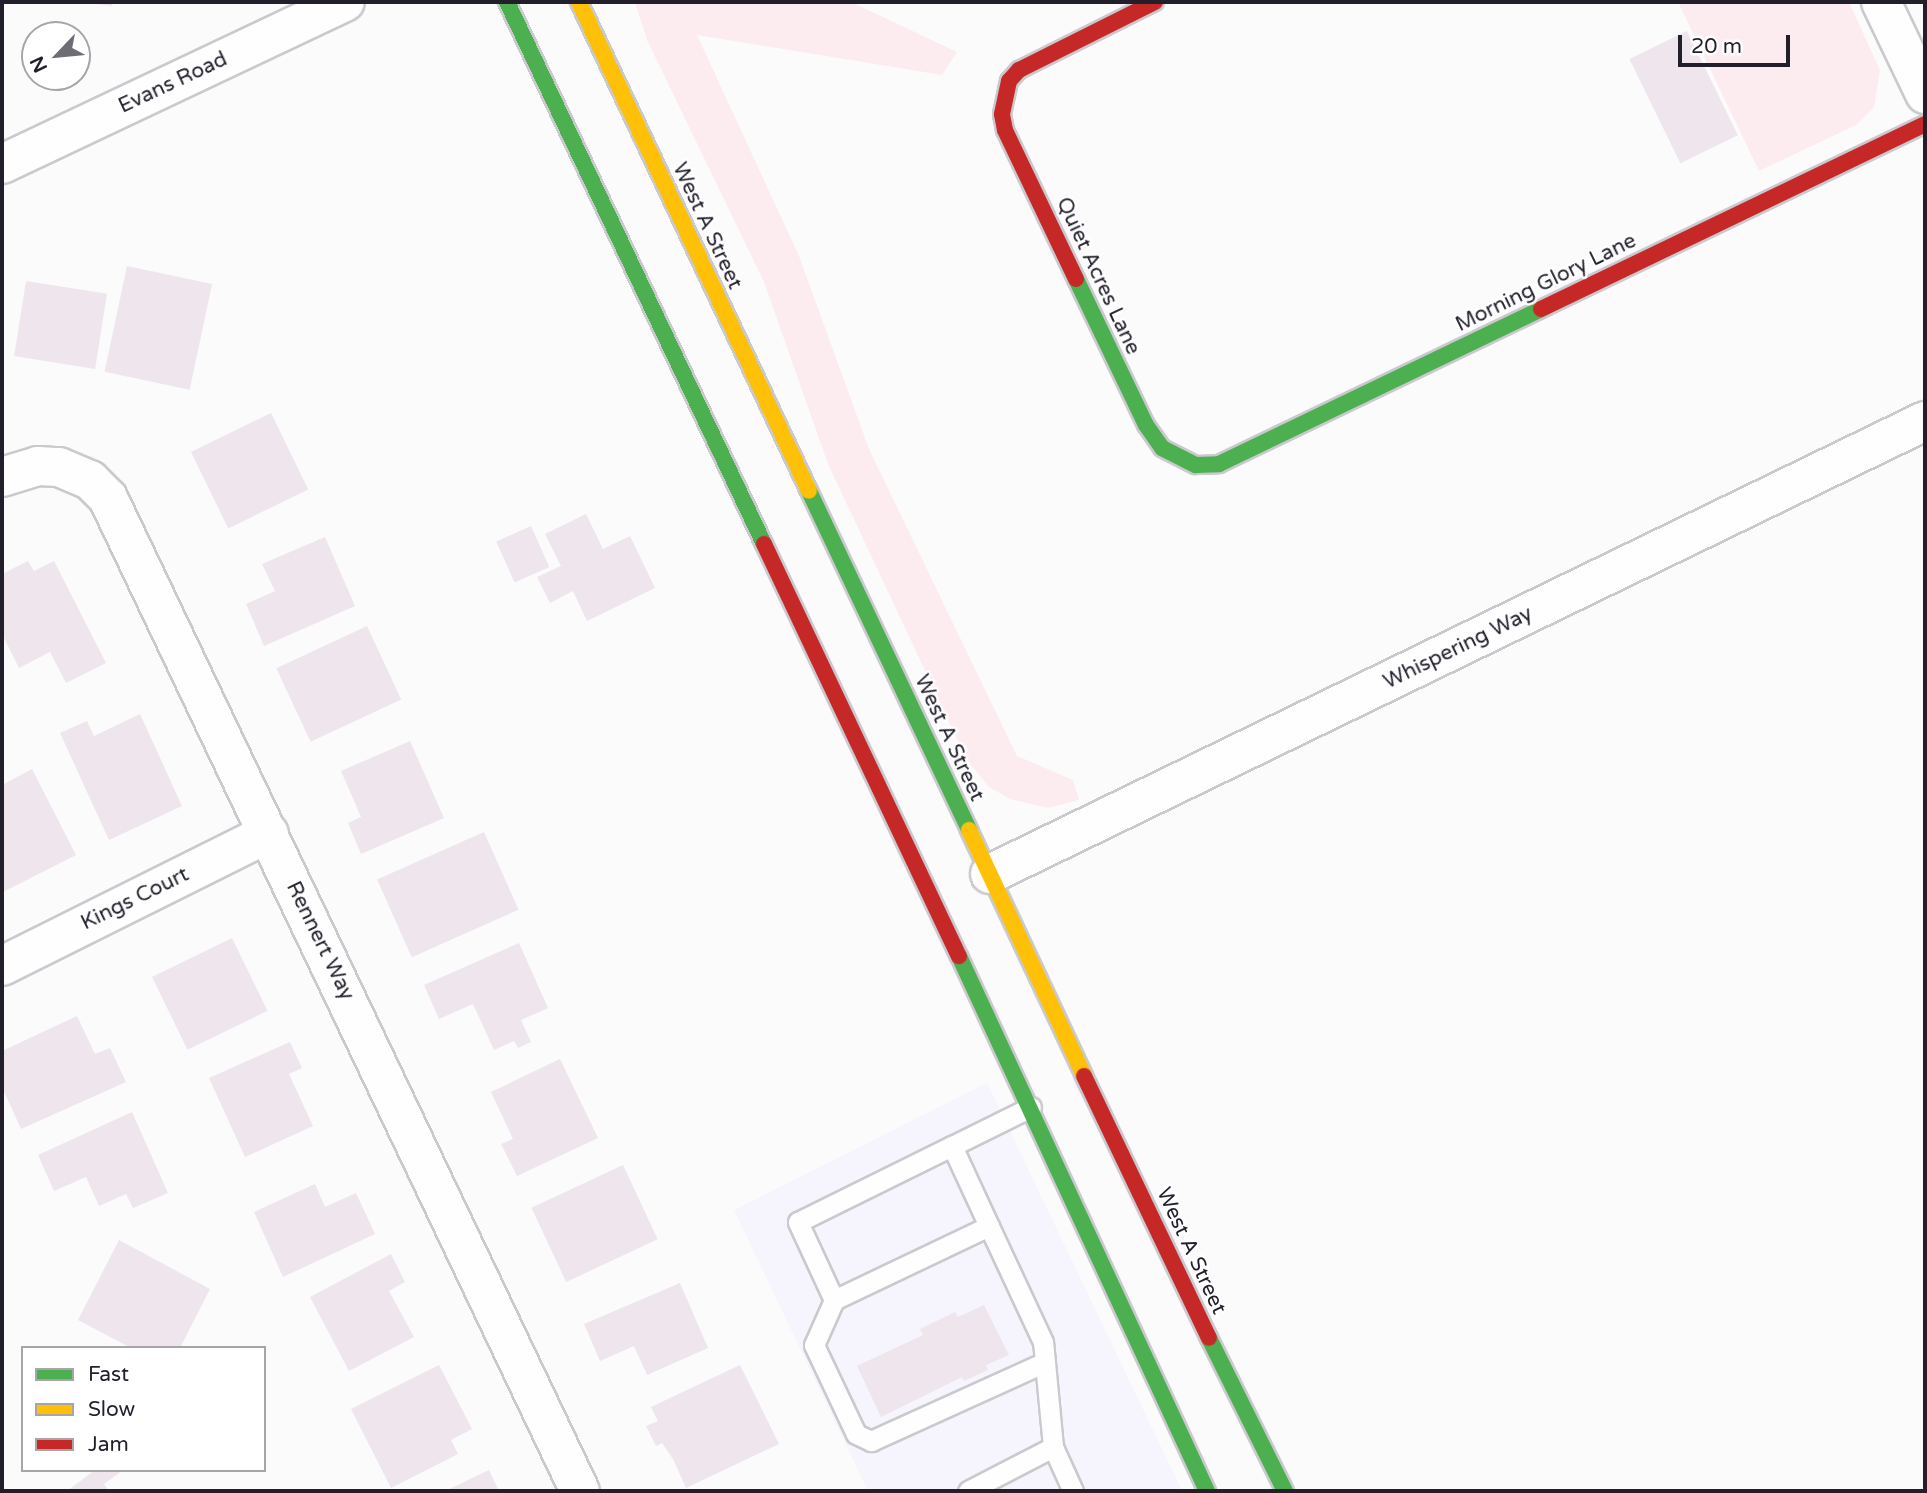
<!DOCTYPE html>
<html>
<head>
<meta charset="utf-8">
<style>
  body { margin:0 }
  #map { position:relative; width:1927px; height:1493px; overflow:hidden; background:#fbfbfb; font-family:"Varela Round",sans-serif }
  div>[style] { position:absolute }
  .built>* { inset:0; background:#f6f4fd }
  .green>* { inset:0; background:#fcecef }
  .building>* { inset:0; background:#eee5ed; transform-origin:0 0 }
  .roads { filter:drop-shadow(2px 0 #cac9ce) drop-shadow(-2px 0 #cac9ce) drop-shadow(0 2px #cac9ce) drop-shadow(0 -2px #cac9ce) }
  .lane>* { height:19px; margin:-9.5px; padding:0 9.5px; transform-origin:9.5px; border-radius:9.5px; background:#fefefe }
  .street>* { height:38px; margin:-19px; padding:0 19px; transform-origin:19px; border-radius:19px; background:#fefefe }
  .fast>* { height:16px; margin:-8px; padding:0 8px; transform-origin:8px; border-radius:8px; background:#4caf50 }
  .slow>* { height:16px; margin:-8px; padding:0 8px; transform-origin:8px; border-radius:8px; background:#ffc107 }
  .jam>* { height:16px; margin:-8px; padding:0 8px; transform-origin:8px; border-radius:8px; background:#c62828 }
  span { translate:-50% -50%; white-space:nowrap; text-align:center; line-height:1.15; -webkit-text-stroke:5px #fff; paint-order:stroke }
  .street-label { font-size:21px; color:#221f2b }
  .frame { position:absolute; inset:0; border:4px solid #221f2b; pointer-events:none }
  .legend { position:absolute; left:21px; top:1346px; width:245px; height:126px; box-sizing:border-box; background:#fff; border:2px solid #a7a5aa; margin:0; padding:9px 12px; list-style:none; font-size:21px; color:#221f2b }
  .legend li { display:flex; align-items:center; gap:14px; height:35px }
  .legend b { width:35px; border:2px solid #a7a5aa }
  .north { position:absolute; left:21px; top:21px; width:70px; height:70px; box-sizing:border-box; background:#fff; border:2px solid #a7a5aa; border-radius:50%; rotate:244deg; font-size:19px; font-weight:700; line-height:28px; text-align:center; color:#221f2b }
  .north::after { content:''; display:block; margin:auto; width:24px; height:32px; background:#6e6c74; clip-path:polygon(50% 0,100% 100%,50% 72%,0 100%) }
  .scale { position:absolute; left:1678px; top:35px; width:112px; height:32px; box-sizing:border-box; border:4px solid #221f2b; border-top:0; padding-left:9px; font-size:21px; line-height:24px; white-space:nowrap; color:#221f2b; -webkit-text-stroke:5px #fff; paint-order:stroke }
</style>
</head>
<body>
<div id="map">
  <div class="built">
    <i style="clip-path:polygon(987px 1083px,1182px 1491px,868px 1491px,734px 1210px)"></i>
  </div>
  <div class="green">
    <i style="clip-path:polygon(635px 2px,851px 2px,957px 52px,942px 75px,697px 35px,799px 256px,869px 449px,1017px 756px,1073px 780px,1079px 800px,1048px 808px,1010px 799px,989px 787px,967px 760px,828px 464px,764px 282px,647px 40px)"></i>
    <i style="clip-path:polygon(1678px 2px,1849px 2px,1880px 70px,1874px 107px,1856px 125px,1759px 171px)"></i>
  </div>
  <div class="building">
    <i style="clip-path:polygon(78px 2px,112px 2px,112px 6px)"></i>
    <i style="left:1687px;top:31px;width:116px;height:64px;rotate:64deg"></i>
    <i style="left:127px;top:266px;width:87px;height:108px;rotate:12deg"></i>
    <i style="left:26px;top:281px;width:82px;height:76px;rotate:9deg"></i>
    <i style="left:271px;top:413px;width:85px;height:89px;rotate:64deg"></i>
    <i style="clip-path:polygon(586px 514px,603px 549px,630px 536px,655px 588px,587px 621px,573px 591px,550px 603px,537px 577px,561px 566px,545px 534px)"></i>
    <i style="left:531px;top:526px;width:45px;height:38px;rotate:66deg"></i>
    <i style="clip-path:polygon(325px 537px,355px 606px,264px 646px,246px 604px,275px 591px,262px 564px)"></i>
    <i style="clip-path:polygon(28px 561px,34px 571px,54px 561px,106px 663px,66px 683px,50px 652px,19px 668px,2px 634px,2px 574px)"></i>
    <i style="left:367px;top:626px;width:81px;height:100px;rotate:65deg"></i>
    <i style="clip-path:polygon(140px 714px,182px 806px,109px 840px,60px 733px,87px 721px,94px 736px)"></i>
    <i style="clip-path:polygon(410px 741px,444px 818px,361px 854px,348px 823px,361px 817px,341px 771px)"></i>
    <i style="clip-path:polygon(32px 769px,76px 855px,3px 892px,2px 785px)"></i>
    <i style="left:484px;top:832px;width:85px;height:117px;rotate:66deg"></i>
    <i style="left:232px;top:938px;width:81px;height:89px;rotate:64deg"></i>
    <i style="clip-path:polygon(519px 943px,548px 1008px,521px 1020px,531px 1042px,518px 1048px,514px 1041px,494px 1050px,473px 1004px,439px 1019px,424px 985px)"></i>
    <i style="clip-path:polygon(77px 1016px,95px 1054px,110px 1048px,126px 1082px,21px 1129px,2px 1087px,2px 1051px)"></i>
    <i style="clip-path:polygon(290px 1042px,302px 1068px,289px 1074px,313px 1126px,245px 1157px,209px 1078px)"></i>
    <i style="clip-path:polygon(560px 1059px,598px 1138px,517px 1176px,501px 1144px,513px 1139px,491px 1092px)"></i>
    <i style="clip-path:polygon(132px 1112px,168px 1193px,133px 1208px,126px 1194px,99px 1206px,86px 1177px,54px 1191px,38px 1155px)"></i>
    <i style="left:623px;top:1165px;width:82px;height:101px;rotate:65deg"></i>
    <i style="clip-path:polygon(315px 1184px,325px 1207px,356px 1193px,375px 1234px,283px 1277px,254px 1212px)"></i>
    <i style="clip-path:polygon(119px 1240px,210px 1289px,180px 1348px,131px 1348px,78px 1320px)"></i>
    <i style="clip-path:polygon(391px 1254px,405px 1282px,389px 1291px,414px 1337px,349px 1371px,310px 1297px)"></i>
    <i style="clip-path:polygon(680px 1283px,708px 1348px,647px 1375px,634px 1346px,600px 1361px,584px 1324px)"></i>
    <i style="clip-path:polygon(984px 1305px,1009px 1355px,986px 1365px,988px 1370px,964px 1381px,962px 1377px,881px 1417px,857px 1366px,923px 1335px,920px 1329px,955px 1312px,958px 1317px)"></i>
    <i style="clip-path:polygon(439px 1365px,472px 1429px,451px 1440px,458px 1454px,391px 1488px,351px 1409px)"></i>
    <i style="clip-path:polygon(740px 1365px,779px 1444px,686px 1488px,673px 1459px,662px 1443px,656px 1446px,646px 1426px,658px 1421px,651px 1407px)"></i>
    <i style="clip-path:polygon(95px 1470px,123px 1470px,104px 1484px,109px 1491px,67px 1491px)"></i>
    <i style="clip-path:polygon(489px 1470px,499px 1491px,445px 1491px)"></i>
  </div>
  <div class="roads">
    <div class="lane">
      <i style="left:952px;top:1146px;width:88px;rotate:65.2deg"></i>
      <i style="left:989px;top:1226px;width:172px;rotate:154.5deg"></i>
      <i style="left:834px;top:1300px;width:86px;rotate:-114.8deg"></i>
      <i style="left:798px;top:1222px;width:172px;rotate:-26.3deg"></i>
      <i style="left:952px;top:1146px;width:88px;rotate:-26.3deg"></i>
      <i style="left:834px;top:1300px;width:49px;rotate:114deg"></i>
      <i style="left:814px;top:1345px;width:98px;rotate:64.7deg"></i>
      <i style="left:856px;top:1434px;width:17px;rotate:25deg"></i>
      <i style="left:871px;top:1441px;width:191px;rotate:-24.4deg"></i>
      <i style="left:1053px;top:1447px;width:48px;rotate:65.6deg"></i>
      <i style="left:968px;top:1491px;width:96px;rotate:-27.4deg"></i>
      <i style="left:1053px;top:1447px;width:105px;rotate:-95.4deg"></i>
      <i style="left:1043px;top:1342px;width:128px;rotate:-115deg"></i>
    </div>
    <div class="street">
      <i style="left:1881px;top:2px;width:102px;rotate:64.4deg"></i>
      <i style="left:2px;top:164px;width:379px;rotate:-25.3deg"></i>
      <i style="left:2px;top:477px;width:38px;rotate:-17deg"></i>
      <i style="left:38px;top:466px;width:21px;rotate:3deg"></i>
      <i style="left:59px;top:467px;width:34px;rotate:23deg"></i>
      <i style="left:90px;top:480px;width:25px;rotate:45deg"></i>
      <i style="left:108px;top:498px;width:1099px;rotate:64.58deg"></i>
      <i style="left:990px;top:874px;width:1039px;rotate:-25.85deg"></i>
      <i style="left:2px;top:966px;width:298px;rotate:-26.5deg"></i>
    </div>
    <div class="fast">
      <i style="left:507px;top:2px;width:600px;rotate:64.63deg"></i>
      <i style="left:1076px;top:279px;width:162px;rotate:64.4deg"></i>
      <i style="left:1146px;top:425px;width:28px;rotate:55deg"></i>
      <i style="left:1162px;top:448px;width:38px;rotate:27deg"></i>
      <i style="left:1196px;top:465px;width:23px;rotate:-2deg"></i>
      <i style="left:1219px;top:464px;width:357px;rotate:-25.7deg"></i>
      <i style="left:809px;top:491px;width:375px;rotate:64.7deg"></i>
      <i style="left:959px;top:956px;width:590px;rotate:65.13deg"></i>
      <i style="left:1209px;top:1338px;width:171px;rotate:63.6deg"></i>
    </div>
    <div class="slow">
      <i style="left:579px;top:2px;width:540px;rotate:64.81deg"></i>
      <i style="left:969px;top:830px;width:272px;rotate:64.9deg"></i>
    </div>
    <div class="jam">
      <i style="left:1076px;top:279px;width:165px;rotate:-115.5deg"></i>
      <i style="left:1005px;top:130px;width:16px;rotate:-101deg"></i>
      <i style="left:1002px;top:114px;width:34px;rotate:-78deg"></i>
      <i style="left:1009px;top:81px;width:15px;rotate:-48deg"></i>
      <i style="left:1019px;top:70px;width:152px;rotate:-26.6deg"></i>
      <i style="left:1541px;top:309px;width:426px;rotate:-25.7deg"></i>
      <i style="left:764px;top:544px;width:456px;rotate:64.7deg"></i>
      <i style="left:1084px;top:1076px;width:290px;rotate:64.5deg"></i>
    </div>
  </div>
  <div class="street-label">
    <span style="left:173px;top:83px;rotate:-25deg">Evans Road</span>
    <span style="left:707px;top:226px;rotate:65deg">West A Street</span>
    <span style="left:1098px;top:276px;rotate:65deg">Quiet Acres Lane</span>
    <span style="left:1546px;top:283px;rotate:-26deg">Morning Glory Lane</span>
    <span style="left:1458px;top:648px;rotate:-26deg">Whispering Way</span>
    <span style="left:949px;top:738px;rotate:65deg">West A Street</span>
    <span style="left:135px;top:899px;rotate:-26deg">Kings Court</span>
    <span style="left:320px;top:941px;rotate:64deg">Rennert Way</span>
    <span style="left:1191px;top:1251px;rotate:65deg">West A Street</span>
  </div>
  <div class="frame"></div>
  <ul class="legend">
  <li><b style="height:9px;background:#4caf50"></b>Fast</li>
  <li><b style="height:9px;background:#ffc107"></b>Slow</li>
  <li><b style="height:9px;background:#c62828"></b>Jam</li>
  </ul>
  <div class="north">N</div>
  <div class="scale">20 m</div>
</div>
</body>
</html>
